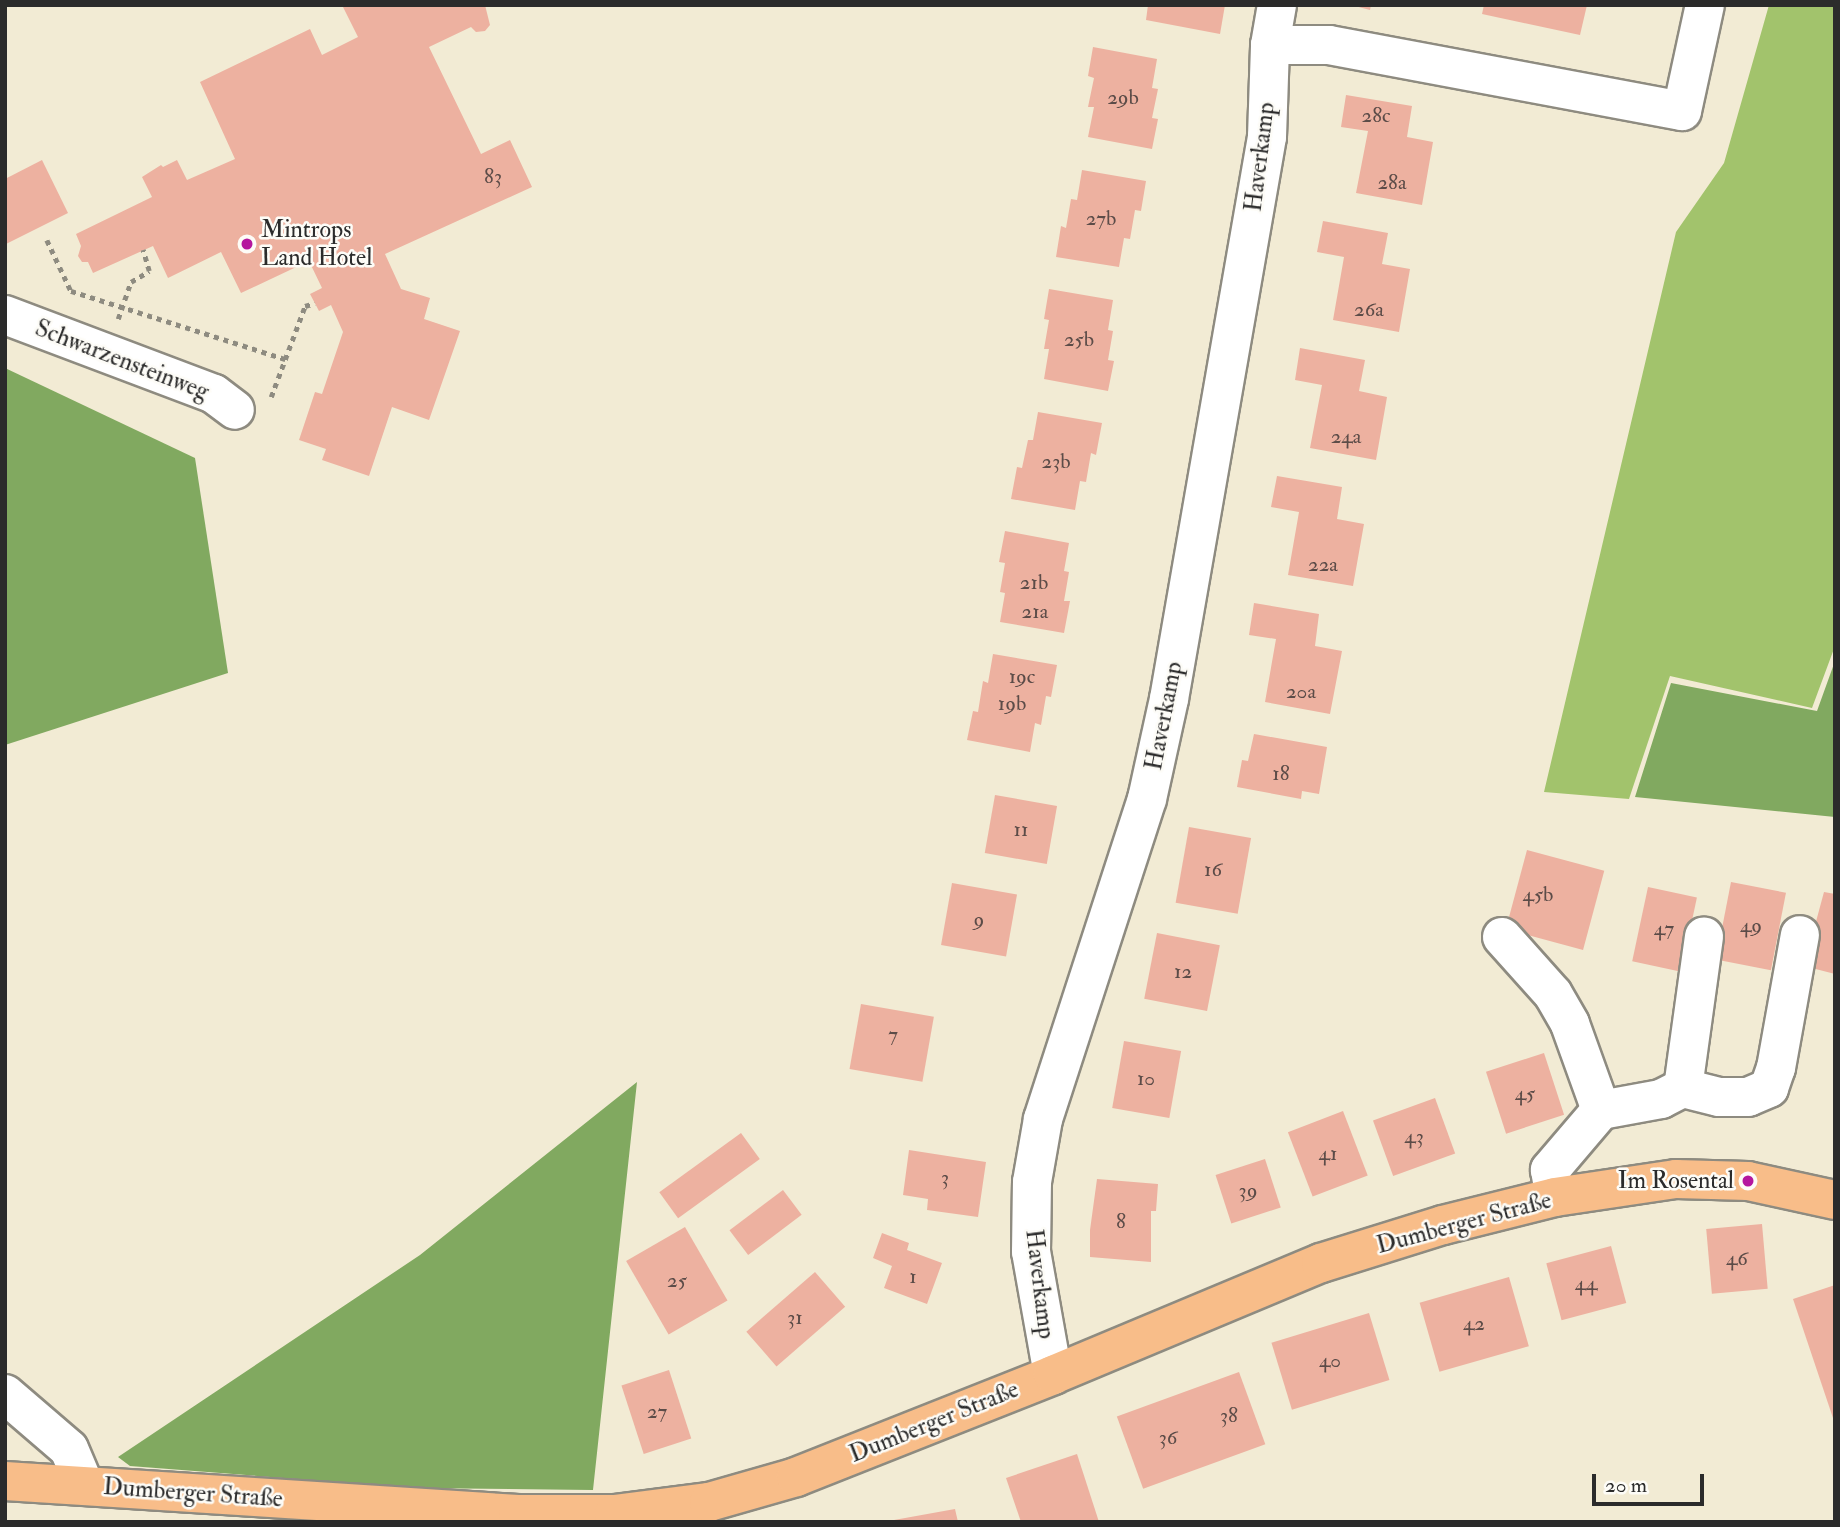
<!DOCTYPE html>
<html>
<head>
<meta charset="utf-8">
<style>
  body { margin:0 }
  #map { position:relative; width:1840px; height:1527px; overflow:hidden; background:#f2ebd4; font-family:"IM FELL Double Pica",serif }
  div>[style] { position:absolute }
  .green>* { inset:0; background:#a2c36c }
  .forest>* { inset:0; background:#81a960 }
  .building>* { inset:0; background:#edb1a0; transform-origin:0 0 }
  .path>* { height:4.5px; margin-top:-2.25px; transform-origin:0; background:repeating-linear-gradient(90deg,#8e8b80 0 5px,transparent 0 10px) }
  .roads { filter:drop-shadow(2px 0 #8e8b80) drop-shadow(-2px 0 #8e8b80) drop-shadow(0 2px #8e8b80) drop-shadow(0 -2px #8e8b80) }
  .minor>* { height:38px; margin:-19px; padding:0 19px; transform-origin:19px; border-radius:19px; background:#fff }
  .major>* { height:38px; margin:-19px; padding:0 19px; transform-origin:19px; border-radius:19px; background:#f8bd89 }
  .dots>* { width:19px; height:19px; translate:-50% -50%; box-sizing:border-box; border:4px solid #fdfcf7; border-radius:50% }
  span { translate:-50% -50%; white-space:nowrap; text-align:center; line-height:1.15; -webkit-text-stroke:5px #fdfcf7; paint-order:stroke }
  .number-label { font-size:21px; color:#5c4c48 }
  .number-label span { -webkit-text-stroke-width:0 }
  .street-label { font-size:24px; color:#2b2b2b }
  .poi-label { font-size:24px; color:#2b2b2b }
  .left { translate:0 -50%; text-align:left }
  .right { translate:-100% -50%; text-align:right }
  .frame { position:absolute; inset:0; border:7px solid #2b2b2b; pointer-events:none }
  .scale { position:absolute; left:1592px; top:1474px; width:112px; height:32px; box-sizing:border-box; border:4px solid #2b2b2b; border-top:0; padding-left:9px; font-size:21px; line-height:24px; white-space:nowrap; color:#2b2b2b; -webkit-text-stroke:5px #fdfcf7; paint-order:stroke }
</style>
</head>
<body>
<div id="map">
  <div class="green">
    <i style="clip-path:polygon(1769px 5px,1835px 5px,1835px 646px,1812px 708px,1670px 676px,1629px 799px,1544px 792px,1676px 232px,1724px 163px)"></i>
  </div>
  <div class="forest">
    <i style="clip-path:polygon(5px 368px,195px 458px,228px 673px,5px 745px)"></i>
    <i style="clip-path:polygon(1835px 661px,1835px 817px,1635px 797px,1671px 683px,1817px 711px)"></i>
    <i style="clip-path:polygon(637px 1082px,593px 1490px,411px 1488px,130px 1466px,118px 1457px,420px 1255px)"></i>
  </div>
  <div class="building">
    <i style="clip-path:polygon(342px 5px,485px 5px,490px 25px,485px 31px,476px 32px,471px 27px,429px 47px,481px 154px,510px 140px,532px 187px,385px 254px,401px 289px,430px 298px,424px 319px,460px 331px,429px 420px,392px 407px,369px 476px,322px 460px,326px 449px,299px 440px,315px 392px,322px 394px,343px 332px,331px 305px,319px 311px,310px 294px,322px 288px,309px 261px,241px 293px,221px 252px,168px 278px,153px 246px,93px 273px,88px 262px,82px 262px,78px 256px,81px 246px,76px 234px,152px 197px,142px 177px,161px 165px,163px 167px,177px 160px,187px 180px,235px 159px,200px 82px,310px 29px,322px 55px,358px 37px)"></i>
    <i style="clip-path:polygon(1148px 5px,1225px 5px,1220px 34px,1146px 20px)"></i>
    <i style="clip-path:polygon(1351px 5px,1371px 5px,1370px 10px)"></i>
    <i style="clip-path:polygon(1484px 5px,1587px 5px,1580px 35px,1482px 14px)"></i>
    <i style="clip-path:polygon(1093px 47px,1157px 59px,1152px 88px,1158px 89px,1152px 118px,1158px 119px,1152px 149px,1088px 137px,1094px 107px,1088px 107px,1094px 78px,1088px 76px)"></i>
    <i style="clip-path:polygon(1346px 95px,1412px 106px,1407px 137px,1433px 142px,1422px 205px,1356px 193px,1368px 131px,1341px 127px)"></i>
    <i style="clip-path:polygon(42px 160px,68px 213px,6px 244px,5px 179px)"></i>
    <i style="clip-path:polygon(1082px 170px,1146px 181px,1141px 211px,1135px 210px,1130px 239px,1124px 238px,1119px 267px,1056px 257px,1061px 226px,1066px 228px,1071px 199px,1077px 200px)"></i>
    <i style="clip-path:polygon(1323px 221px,1388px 233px,1382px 264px,1410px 269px,1399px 332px,1333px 320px,1344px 257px,1317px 252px)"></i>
    <i style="clip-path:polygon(1049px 289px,1113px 300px,1108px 330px,1113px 331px,1108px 360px,1114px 361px,1108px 391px,1044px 379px,1049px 349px,1044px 349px,1049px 320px,1044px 319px)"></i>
    <i style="clip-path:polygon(1300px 348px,1365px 360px,1359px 391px,1387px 397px,1376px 460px,1310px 448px,1322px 385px,1295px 380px)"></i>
    <i style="clip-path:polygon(1038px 412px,1102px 423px,1096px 455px,1091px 453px,1086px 482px,1080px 481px,1075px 510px,1011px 499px,1017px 467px,1022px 468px,1028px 440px,1033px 440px)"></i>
    <i style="clip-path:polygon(1277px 476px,1342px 487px,1337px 519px,1364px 524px,1353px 586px,1288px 575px,1299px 512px,1271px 507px)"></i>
    <i style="clip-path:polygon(1005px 531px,1069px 543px,1064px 571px,1069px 572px,1064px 601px,1070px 601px,1064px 633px,1000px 622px,1005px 593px,1000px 592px,1005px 563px,999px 562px)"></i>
    <i style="clip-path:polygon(1254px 603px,1319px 614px,1315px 646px,1342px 651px,1330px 714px,1265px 702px,1276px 639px,1249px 635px)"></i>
    <i style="clip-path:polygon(993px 654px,1057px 665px,1051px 697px,1046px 696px,1041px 725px,1035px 723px,1030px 752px,967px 740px,973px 711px,978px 712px,983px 681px,988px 683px)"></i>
    <i style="clip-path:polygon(1254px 734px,1327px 747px,1319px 794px,1302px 791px,1301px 799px,1237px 787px,1242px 760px,1248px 761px)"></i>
    <i style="left:995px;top:795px;width:63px;height:59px;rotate:10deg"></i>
    <i style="left:1189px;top:827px;width:63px;height:77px;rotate:10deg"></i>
    <i style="left:1527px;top:850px;width:80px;height:82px;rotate:15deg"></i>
    <i style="left:1731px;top:882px;width:56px;height:79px;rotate:11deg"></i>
    <i style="left:952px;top:883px;width:66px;height:63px;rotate:10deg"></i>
    <i style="left:1648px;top:887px;width:50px;height:76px;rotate:12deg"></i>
    <i style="clip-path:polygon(1824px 892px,1835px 894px,1835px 974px,1804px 966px)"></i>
    <i style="left:1157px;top:933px;width:64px;height:67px;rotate:11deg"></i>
    <i style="left:861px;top:1004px;width:74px;height:66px;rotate:10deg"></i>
    <i style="left:1124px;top:1041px;width:58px;height:68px;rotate:10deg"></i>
    <i style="left:1544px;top:1053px;width:65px;height:61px;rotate:72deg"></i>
    <i style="left:1435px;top:1098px;width:59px;height:66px;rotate:70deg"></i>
    <i style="left:1343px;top:1111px;width:69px;height:59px;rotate:69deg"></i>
    <i style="left:741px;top:1133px;width:32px;height:101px;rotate:54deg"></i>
    <i style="clip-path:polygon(909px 1150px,986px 1162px,978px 1217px,927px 1210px,928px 1199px,903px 1195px)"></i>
    <i style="left:1265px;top:1159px;width:51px;height:52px;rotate:72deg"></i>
    <i style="clip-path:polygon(1097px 1179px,1158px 1184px,1156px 1211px,1151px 1211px,1151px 1262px,1090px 1257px,1090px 1230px)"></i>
    <i style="left:783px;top:1190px;width:31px;height:67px;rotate:53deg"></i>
    <i style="left:1762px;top:1224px;width:65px;height:56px;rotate:85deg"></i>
    <i style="left:685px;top:1227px;width:85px;height:68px;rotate:60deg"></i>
    <i style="clip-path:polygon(882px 1233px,909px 1243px,907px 1250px,942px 1263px,927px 1304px,884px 1288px,892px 1266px,873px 1258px)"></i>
    <i style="left:1611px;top:1246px;width:59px;height:67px;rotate:75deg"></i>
    <i style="left:815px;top:1272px;width:46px;height:91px;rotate:49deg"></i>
    <i style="left:1509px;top:1277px;width:72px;height:93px;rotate:74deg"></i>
    <i style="clip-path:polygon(1835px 1285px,1835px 1421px,1834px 1421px,1793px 1299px)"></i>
    <i style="left:1369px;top:1313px;width:70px;height:102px;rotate:73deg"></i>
    <i style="left:669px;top:1370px;width:72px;height:50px;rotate:72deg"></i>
    <i style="left:1239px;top:1372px;width:77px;height:130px;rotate:70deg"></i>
    <i style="clip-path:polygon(1077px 1454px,1099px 1522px,1021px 1522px,1006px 1478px)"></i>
    <i style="clip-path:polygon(955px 1509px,958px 1522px,895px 1522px,894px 1520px)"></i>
  </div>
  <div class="path">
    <i style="left:47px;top:240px;width:56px;rotate:64.8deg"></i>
    <i style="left:71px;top:291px;width:225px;rotate:17.6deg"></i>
    <i style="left:118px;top:319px;width:39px;rotate:-71deg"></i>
    <i style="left:131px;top:282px;width:21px;rotate:-31deg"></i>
    <i style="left:149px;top:271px;width:22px;rotate:-106deg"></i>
    <i style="left:271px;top:397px;width:97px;rotate:-69.5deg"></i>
    <i style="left:305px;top:306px;width:10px;rotate:-17deg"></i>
  </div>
  <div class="roads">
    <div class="minor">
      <i style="left:1270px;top:45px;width:59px"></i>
      <i style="left:1329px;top:45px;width:359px;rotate:10.6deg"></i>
      <i style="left:1682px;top:111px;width:108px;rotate:-77.8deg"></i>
      <i style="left:5px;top:315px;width:223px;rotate:20.7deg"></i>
      <i style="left:214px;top:394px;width:26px;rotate:37deg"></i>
      <i style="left:1502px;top:937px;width:76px;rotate:48.2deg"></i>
      <i style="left:1553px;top:994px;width:34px;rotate:60deg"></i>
      <i style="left:1570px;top:1024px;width:91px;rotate:70.2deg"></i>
      <i style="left:1601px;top:1110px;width:79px;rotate:130.4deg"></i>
      <i style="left:1550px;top:1170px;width:27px;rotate:80deg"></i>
      <i style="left:1683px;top:1088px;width:37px;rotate:14deg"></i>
      <i style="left:1719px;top:1097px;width:29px"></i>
      <i style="left:1748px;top:1097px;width:23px;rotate:-23deg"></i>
      <i style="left:1769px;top:1088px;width:21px;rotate:-71deg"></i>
      <i style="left:1776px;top:1068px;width:135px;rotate:-79.8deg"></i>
      <i style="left:1601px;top:1110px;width:61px;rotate:-10.4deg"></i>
      <i style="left:1661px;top:1099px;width:25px;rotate:-27deg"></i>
      <i style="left:1683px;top:1088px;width:153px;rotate:-82.1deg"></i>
      <i style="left:1053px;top:1375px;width:125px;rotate:-100.1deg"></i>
      <i style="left:1031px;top:1252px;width:70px;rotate:-89.2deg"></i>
      <i style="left:1032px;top:1182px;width:64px;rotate:-80.1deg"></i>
      <i style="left:1043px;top:1119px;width:336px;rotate:-72deg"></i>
      <i style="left:1147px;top:799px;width:102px;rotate:-77.6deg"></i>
      <i style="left:1169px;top:699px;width:570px;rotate:-80.11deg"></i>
      <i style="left:1267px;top:137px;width:92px;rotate:-88.1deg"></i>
      <i style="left:1270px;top:45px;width:41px;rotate:-80.1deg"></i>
      <i style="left:5px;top:1394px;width:84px;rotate:40.7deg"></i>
      <i style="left:69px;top:1449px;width:39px;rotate:67deg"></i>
    </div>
    <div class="major">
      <i style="left:5px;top:1481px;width:514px;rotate:3.68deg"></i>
      <i style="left:518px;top:1514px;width:96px"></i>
      <i style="left:614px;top:1514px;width:96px;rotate:-7.2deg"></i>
      <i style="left:709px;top:1502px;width:91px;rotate:-16deg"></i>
      <i style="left:796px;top:1477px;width:277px;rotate:-21.6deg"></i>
      <i style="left:1053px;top:1375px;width:290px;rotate:-22.7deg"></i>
      <i style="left:1321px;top:1263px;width:128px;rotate:-17.3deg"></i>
      <i style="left:1443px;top:1225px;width:115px;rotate:-14deg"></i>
      <i style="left:1555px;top:1197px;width:122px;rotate:-8.5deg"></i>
      <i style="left:1676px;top:1179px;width:72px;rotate:1.6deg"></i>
      <i style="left:1748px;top:1181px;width:89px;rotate:12.3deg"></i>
    </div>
  </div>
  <div class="dots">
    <i style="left:247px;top:244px;background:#b5179e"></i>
    <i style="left:1748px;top:1181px;background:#b5179e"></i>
  </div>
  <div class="number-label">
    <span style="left:1123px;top:98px">29b</span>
    <span style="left:1376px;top:116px">28c</span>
    <span style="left:493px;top:177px">83</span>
    <span style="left:1392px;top:183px">28a</span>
    <span style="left:1101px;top:219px">27b</span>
    <span style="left:1369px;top:310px">26a</span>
    <span style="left:1079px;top:340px">25b</span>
    <span style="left:1346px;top:437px">24a</span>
    <span style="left:1056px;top:462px">23b</span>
    <span style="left:1323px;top:565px">22a</span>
    <span style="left:1034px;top:583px">21b</span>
    <span style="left:1035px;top:612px">21a</span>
    <span style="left:1022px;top:677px">19c</span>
    <span style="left:1301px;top:692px">20a</span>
    <span style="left:1012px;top:704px">19b</span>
    <span style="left:1281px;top:774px">18</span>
    <span style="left:1021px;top:830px">11</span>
    <span style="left:1213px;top:870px">16</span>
    <span style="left:1538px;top:895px">45b</span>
    <span style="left:979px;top:920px">9</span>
    <span style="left:1751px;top:926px">49</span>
    <span style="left:1664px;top:929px">47</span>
    <span style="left:1183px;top:972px">12</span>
    <span style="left:893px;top:1035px">7</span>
    <span style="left:1146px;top:1079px">10</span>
    <span style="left:1525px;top:1094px">45</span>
    <span style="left:1414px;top:1137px">43</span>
    <span style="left:1328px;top:1154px">41</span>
    <span style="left:945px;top:1178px">3</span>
    <span style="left:1248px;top:1191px">39</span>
    <span style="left:1121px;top:1222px">8</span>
    <span style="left:1737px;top:1259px">46</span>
    <span style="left:913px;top:1277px">1</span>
    <span style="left:677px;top:1281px">25</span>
    <span style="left:1586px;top:1284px">44</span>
    <span style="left:795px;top:1318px">31</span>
    <span style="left:1474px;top:1324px">42</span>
    <span style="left:1330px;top:1361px">40</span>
    <span style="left:657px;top:1412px">27</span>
    <span style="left:1229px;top:1416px">38</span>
    <span style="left:1168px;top:1438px">36</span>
  </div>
  <div class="street-label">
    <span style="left:1260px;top:157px;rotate:-83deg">Haverkamp</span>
    <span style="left:122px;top:360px;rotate:21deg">Schwarzensteinweg</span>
    <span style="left:1164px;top:716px;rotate:-79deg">Haverkamp</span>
    <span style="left:1464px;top:1223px;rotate:-15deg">Dumberger Straße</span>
    <span style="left:1040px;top:1284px;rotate:83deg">Haverkamp</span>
    <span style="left:934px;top:1422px;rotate:-22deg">Dumberger Straße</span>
    <span style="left:193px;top:1493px;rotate:4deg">Dumberger Straße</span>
  </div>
  <div class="poi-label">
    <span class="left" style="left:261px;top:244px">Mintrops<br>Land Hotel</span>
    <span class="right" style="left:1734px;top:1181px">Im Rosental</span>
  </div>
  <div class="frame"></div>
  <div class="scale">20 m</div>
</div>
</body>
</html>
